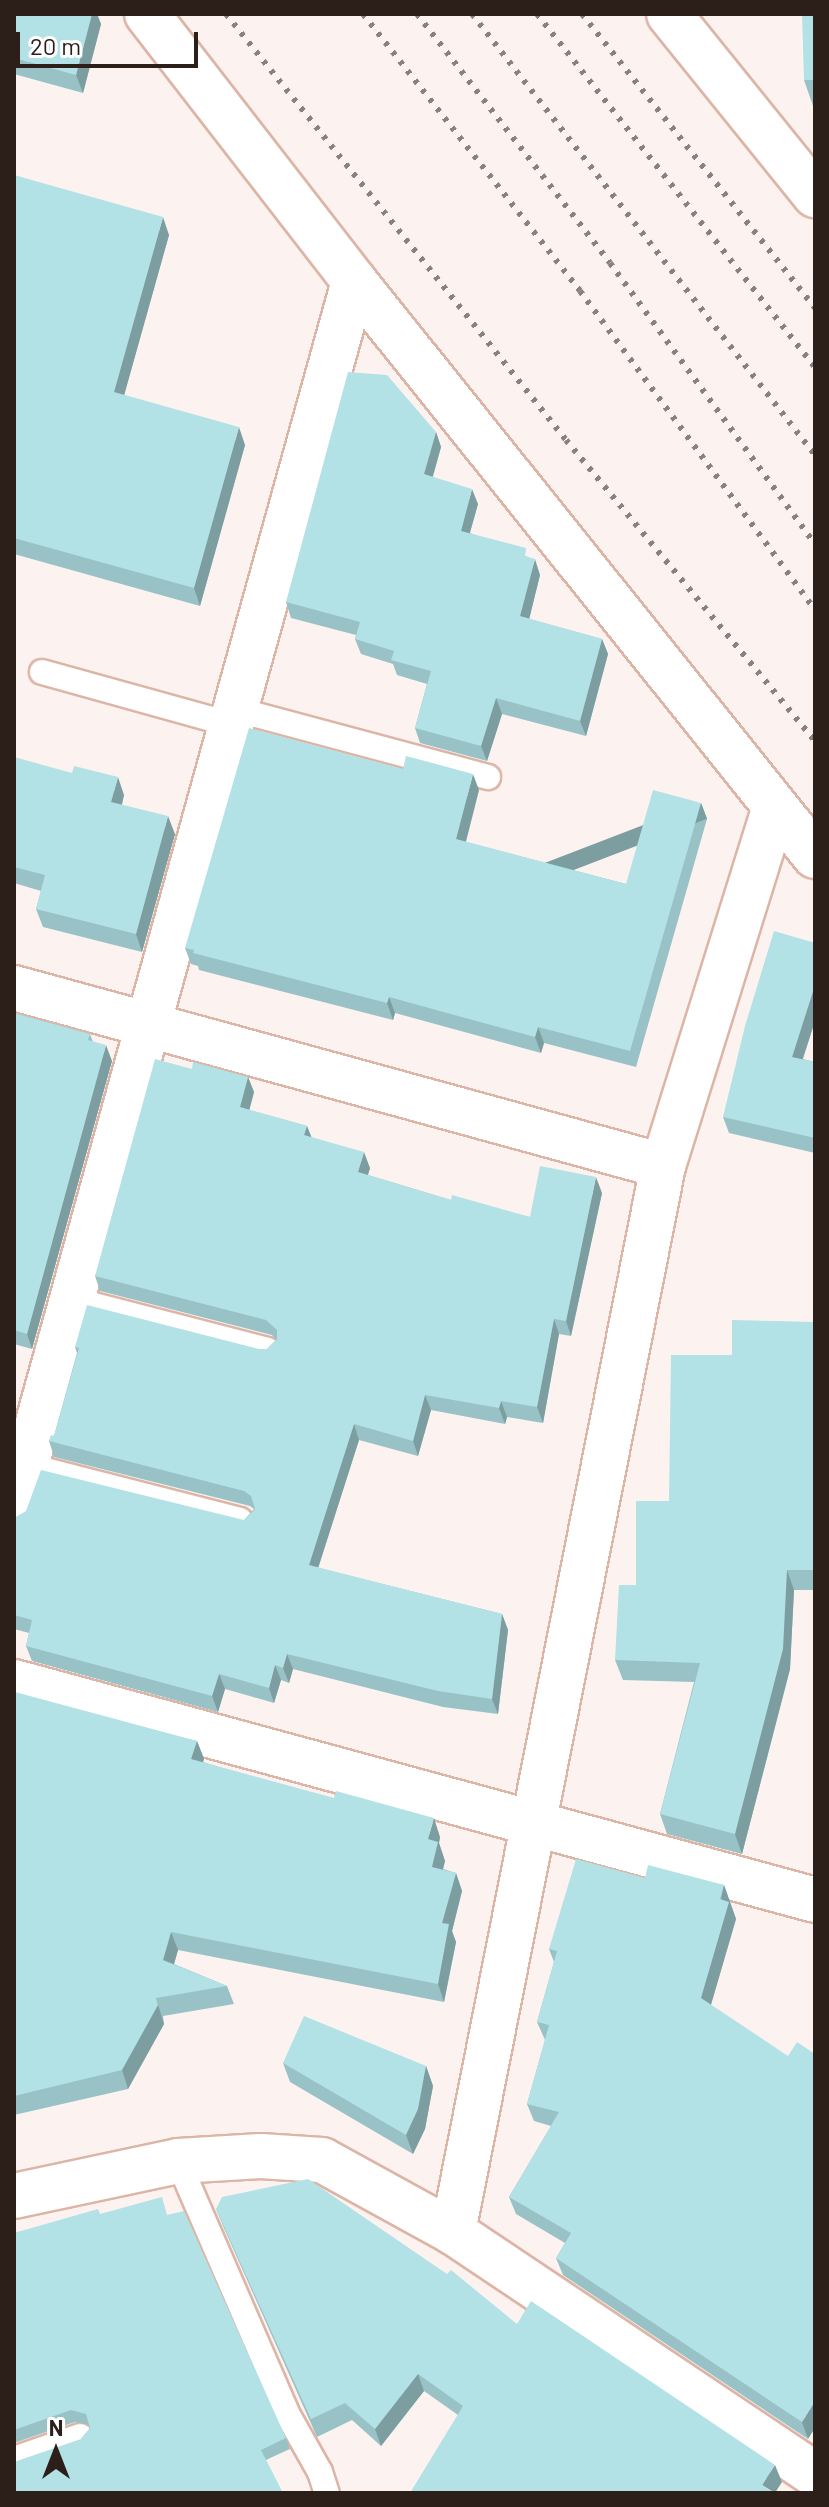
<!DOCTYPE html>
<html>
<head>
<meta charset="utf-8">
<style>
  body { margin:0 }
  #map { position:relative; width:829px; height:2507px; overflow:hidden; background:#fcf3f0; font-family:Barlow,sans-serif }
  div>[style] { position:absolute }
  .roads { filter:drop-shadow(2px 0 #dcb5a7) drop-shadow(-2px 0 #dcb5a7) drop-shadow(0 2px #dcb5a7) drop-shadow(0 -2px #dcb5a7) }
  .lane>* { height:24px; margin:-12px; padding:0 12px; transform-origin:12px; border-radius:12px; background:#fff }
  .street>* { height:44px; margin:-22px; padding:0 22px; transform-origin:22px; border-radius:22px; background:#fff }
  .secondary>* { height:44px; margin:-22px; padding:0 22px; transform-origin:22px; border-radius:22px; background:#fff }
  .rail>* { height:6px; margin-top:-3px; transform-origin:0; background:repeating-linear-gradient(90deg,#8c807c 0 4px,transparent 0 12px) }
  .wall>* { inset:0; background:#99c2c6 }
  .shaded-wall>* { inset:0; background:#7d9ea1; transform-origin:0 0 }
  .building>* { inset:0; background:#b2e1e6 }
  span { translate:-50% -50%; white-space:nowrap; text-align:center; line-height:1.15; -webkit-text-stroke:6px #fff; paint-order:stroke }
  .frame { position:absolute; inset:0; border:16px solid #2c1e18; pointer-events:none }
  .north { position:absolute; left:16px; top:2411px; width:80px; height:80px; -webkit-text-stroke:6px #fff; paint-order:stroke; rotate:0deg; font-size:22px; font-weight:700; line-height:32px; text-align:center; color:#2c1e18 }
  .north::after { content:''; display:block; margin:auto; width:28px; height:36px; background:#2c1e18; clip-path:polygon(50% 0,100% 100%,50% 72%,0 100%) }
  .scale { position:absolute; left:16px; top:32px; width:182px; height:36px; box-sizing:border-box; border:4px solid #2c1e18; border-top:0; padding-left:10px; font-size:24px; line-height:28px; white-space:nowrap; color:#2c1e18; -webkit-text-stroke:6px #fff; paint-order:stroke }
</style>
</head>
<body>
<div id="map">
  <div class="roads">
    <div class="lane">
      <i style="left:42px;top:672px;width:195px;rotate:15.5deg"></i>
      <i style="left:234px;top:709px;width:263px;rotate:15deg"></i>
      <i style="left:71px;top:1299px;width:203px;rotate:14.5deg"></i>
      <i style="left:26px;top:1465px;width:221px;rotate:14.4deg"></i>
      <i style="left:178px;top:2161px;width:279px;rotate:66.6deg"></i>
      <i style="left:289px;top:2417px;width:63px;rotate:60.6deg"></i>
      <i style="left:320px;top:2472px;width:22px;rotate:72deg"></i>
      <i style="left:14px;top:2459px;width:70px;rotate:-19.2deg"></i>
    </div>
    <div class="street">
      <i style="left:147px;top:14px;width:338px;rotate:52.2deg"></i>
      <i style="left:354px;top:281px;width:737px;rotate:51.28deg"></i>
      <i style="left:669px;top:14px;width:233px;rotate:51.1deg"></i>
      <i style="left:14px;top:1509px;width:1274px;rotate:-74.52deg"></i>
      <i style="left:14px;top:1682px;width:830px;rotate:15.22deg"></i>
      <i style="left:14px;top:2196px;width:168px;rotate:-12deg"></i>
      <i style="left:178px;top:2161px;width:83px;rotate:-3.4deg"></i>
      <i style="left:261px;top:2156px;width:61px;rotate:3.8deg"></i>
      <i style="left:322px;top:2160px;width:149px;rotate:28.8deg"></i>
      <i style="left:453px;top:2232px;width:435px;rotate:33.8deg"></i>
      <i style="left:453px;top:2232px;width:1086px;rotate:-78.86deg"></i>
      <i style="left:663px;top:1166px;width:376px;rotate:-72.7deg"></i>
    </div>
    <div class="secondary">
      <i style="left:14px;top:988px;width:673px;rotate:15.34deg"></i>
    </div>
  </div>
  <div class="rail">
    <i style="left:226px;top:14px;width:545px;rotate:51.41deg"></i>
    <i style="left:566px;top:440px;width:391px;rotate:50.4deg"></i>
    <i style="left:363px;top:14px;width:352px;rotate:51.9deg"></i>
    <i style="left:580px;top:291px;width:396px;rotate:53.6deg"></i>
    <i style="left:417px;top:14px;width:315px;rotate:52.2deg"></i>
    <i style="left:610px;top:263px;width:348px;rotate:53.9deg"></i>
    <i style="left:472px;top:14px;width:559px;rotate:52.13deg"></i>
    <i style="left:537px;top:14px;width:449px;rotate:51.8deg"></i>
    <i style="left:582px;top:14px;width:375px;rotate:51.6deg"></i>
  </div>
  <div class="wall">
    <i style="clip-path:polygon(14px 14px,97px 14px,101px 24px,83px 93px,14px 74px)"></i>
    <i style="clip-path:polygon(815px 14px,815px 106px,813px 106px,804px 80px)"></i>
    <i style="clip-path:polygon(14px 175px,169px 235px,124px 395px,245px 445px,200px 606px,14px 554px)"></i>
    <i style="clip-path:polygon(436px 432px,441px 447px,433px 477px,478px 504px,470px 533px,530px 558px,540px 575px,529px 619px,602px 639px,608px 654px,586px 736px,502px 714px,487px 761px,420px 743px,415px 728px,427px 684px,397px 675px,393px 664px,361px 654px,355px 639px,356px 635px,291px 618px,286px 602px)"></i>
    <i style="clip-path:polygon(14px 757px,124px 795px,122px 805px,175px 834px,142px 952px,43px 927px,36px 909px,41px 891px,14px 883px)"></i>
    <i style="clip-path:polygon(479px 790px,466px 842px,626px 884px,701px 803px,707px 819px,636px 1067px,544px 1043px,541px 1053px,395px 1013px,393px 1020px,199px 970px,198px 966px,191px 964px,185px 948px)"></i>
    <i style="clip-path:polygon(815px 943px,815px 1021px,803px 1059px,815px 1062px,815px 1153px,729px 1133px,723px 1117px)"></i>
    <i style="clip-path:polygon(14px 1013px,90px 1034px,93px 1042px,112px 1061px,32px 1349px,14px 1344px)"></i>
    <i style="clip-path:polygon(192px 1069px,248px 1077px,254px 1092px,249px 1110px,307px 1126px,311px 1137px,370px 1168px,368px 1175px,451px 1200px,530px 1217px,602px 1193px,571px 1336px,559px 1334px,543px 1423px,507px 1417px,505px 1424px,431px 1410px,418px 1456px,359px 1440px,318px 1568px,502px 1614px,508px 1630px,498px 1714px,443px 1707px,293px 1669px,289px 1683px,281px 1680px,274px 1703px,225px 1689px,218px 1712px,32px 1661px,26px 1646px,29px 1633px,14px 1629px,14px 1518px,244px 1520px,254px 1509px,250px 1506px,54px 1457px,49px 1441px,54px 1436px,77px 1353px,75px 1347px,259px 1349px,267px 1349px,276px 1340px,272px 1335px,100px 1291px,95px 1276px)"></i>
    <i style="clip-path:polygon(815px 1322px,815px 1590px,794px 1590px,790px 1669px,742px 1854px,667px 1834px,660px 1814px,694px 1682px,623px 1680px,615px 1660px,636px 1585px,669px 1501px)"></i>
    <i style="clip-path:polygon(14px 1698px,197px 1741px,204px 1759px,203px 1762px,440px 1837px,439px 1843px,445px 1861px,443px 1869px,456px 1873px,462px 1891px,452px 1931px,456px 1942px,444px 2002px,178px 1950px,174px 1964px,227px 1986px,234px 2004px,163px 2016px,164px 2024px,128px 2089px,14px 2115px)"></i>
    <i style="clip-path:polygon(645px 1878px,724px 1885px,736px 1919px,711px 2004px,808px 2439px,563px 2275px,556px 2258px,565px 2243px,516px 2214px,509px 2197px,551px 2126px,534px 2121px,527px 2104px,545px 2040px,537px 2022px,554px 1962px,549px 1949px)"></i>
    <i style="clip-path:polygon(283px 2063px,426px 2066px,433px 2086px,425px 2129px,413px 2154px,290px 2082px)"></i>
    <i style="clip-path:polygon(216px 2209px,517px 2324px,782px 2482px,458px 2415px,424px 2391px,381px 2446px,352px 2420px,317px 2437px,223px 2226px)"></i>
    <i style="clip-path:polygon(100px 2214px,168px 2215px,286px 2438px,290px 2449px,266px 2460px,81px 2439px,90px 2428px,89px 2425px,75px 2422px,14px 2443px,14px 2233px)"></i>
  </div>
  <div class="shaded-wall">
    <i style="clip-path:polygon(92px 14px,97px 14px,101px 24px,83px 93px,76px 75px)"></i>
    <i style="clip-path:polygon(163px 217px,169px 235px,120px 410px,114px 392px)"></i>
    <i style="clip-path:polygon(239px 427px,245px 445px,200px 606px,194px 588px)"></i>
    <i style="clip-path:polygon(436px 432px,441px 447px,429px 489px,424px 474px)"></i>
    <i style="clip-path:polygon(472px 489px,478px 504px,466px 546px,461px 531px)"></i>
    <i style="clip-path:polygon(535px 559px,540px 575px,526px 632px,520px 616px)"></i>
    <i style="clip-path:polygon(602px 639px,608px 654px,586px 736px,580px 721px)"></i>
    <i style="clip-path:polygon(496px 698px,502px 714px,487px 761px,481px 746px)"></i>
    <i style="clip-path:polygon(473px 774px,479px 790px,462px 856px,456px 839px)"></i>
    <i style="clip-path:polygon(118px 777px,124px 795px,118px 820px,111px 802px)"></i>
    <i style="left:701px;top:803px;width:17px;height:258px;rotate:69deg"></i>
    <i style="clip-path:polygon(168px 816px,175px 834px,142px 952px,136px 934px)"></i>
    <i style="clip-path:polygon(815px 985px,815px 1021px,798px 1073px,792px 1057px)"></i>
    <i style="clip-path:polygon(389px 997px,395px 1013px,393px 1020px,387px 1003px)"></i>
    <i style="clip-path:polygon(538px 1027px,544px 1043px,541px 1053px,535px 1037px)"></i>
    <i style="clip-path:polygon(106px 1045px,112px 1061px,32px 1349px,27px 1334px)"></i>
    <i style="clip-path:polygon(248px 1077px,254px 1092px,246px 1123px,240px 1107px)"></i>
    <i style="clip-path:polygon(307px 1126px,313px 1141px,304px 1135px)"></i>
    <i style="clip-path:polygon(364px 1152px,370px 1168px,364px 1187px,358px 1172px)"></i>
    <i style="clip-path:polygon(596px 1177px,602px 1193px,571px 1336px,566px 1321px)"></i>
    <i style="clip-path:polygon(554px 1319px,559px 1334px,543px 1423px,537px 1407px)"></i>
    <i style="clip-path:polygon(425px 1395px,431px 1410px,418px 1456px,413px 1441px)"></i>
    <i style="clip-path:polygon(501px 1401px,507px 1417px,505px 1424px,499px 1408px)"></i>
    <i style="clip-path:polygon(354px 1424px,359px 1440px,314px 1581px,309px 1565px)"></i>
    <i style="clip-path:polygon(787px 1570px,794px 1590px,790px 1669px,742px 1854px,735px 1834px)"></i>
    <i style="clip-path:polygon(502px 1614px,508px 1630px,498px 1714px,492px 1699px)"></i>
    <i style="clip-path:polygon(287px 1654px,293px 1669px,289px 1683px,283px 1668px)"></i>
    <i style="clip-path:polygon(275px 1665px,281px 1680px,274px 1703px,269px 1688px)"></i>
    <i style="clip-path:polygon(219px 1674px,225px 1689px,218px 1712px,212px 1696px)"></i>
    <i style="clip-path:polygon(197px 1741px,204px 1759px,198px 1777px,191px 1759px)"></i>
    <i style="clip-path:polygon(434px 1818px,440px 1837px,439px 1843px,445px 1861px,439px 1885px,432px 1867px,428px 1839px)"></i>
    <i style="clip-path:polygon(456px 1873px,462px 1891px,452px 1931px,456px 1942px,444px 2002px,438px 1984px,442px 1923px)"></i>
    <i style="clip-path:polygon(724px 1885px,736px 1919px,708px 2015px,701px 1998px)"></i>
    <i style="clip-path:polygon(171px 1932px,178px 1950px,170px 1978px,163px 1960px)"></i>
    <i style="clip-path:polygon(156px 1998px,164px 2024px,128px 2089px,122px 2070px)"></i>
    <i style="clip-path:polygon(426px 2066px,433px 2086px,425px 2129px,413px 2154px,406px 2135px)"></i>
    <i style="clip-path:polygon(418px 2374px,424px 2391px,381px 2446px,375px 2429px)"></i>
    <i style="clip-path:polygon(815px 2401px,815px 2428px,808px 2439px,802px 2422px)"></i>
    <i style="clip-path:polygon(775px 2465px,782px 2482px,775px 2493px,762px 2485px)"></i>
  </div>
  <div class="building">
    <i style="clip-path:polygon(14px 14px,92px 14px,76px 75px,14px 58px)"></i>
    <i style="clip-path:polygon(802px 14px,815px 14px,815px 80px,804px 80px)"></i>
    <i style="clip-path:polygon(14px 175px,163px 217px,114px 392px,239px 427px,194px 588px,14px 538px)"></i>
    <i style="clip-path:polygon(348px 372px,387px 375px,436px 432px,424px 474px,472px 489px,461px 531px,526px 548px,525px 556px,535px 559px,520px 616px,602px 639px,580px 721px,496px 698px,481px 746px,415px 728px,431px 671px,391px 660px,394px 651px,355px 639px,360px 622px,286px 602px)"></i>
    <i style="clip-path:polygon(249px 728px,403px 769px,406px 756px,473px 774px,456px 839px,626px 884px,653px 790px,701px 803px,630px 1051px,538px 1027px,535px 1037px,389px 997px,387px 1003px,193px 953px,194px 950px,185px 948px)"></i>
    <i style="clip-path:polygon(14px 757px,72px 773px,74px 766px,118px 777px,111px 802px,168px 816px,136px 934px,36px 909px,45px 875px,14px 867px)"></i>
    <i style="clip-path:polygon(774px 931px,815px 943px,815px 985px,792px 1057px,815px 1062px,815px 1138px,723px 1117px,745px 1026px)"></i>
    <i style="clip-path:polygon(14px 1013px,90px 1034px,88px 1040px,106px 1045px,27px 1334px,14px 1330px)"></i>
    <i style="clip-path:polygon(155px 1059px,192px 1069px,193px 1062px,248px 1077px,240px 1107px,307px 1126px,304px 1135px,364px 1152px,358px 1172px,451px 1200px,452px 1195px,530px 1217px,540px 1166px,596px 1177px,566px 1321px,554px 1319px,537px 1407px,501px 1401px,499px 1408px,425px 1395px,413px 1441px,354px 1424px,309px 1565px,502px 1614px,492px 1699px,438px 1691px,287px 1654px,283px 1668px,275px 1665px,269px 1688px,219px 1674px,212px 1696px,26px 1646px,32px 1620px,14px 1615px,14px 1518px,26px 1511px,41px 1470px,244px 1520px,255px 1509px,251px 1496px,244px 1491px,49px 1441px,51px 1435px,54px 1436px,79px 1348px,75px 1347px,87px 1305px,259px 1349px,267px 1349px,277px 1339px,277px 1330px,266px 1320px,95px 1276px)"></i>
    <i style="clip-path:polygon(732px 1320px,815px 1322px,815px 1570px,787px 1570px,783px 1649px,735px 1834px,660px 1814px,700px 1663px,615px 1660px,619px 1585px,636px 1585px,636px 1501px,669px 1501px,671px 1355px,732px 1355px)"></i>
    <i style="clip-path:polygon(15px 1692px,197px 1741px,191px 1759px,334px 1798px,336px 1791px,434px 1818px,428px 1839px,438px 1842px,432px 1867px,456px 1873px,442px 1923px,449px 1924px,438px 1984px,171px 1932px,163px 1960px,227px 1986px,156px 1998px,158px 2005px,122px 2070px,14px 2096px,14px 1698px)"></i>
    <i style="clip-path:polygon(576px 1859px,645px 1878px,648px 1865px,724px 1885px,720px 1899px,729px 1902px,701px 1998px,788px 2056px,797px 2042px,815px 2054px,815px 2401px,802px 2422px,556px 2258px,571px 2233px,509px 2197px,559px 2112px,527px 2104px,549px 2025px,537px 2022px,557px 1951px,549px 1949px)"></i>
    <i style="clip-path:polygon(304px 2016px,426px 2066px,418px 2109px,406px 2135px,283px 2063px)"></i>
    <i style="clip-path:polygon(308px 2179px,447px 2274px,451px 2270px,517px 2324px,531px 2301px,775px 2465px,762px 2485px,774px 2493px,410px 2493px,463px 2406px,418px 2374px,375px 2429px,345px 2403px,311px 2419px,216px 2209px,222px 2197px)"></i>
    <i style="clip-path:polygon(162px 2197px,167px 2215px,184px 2211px,286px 2438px,261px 2450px,283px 2493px,14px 2493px,14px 2462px,81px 2439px,90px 2428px,86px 2414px,71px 2410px,14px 2430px,14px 2233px,98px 2209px,100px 2214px)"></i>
  </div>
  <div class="frame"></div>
  <div class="north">N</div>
  <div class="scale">20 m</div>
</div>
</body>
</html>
